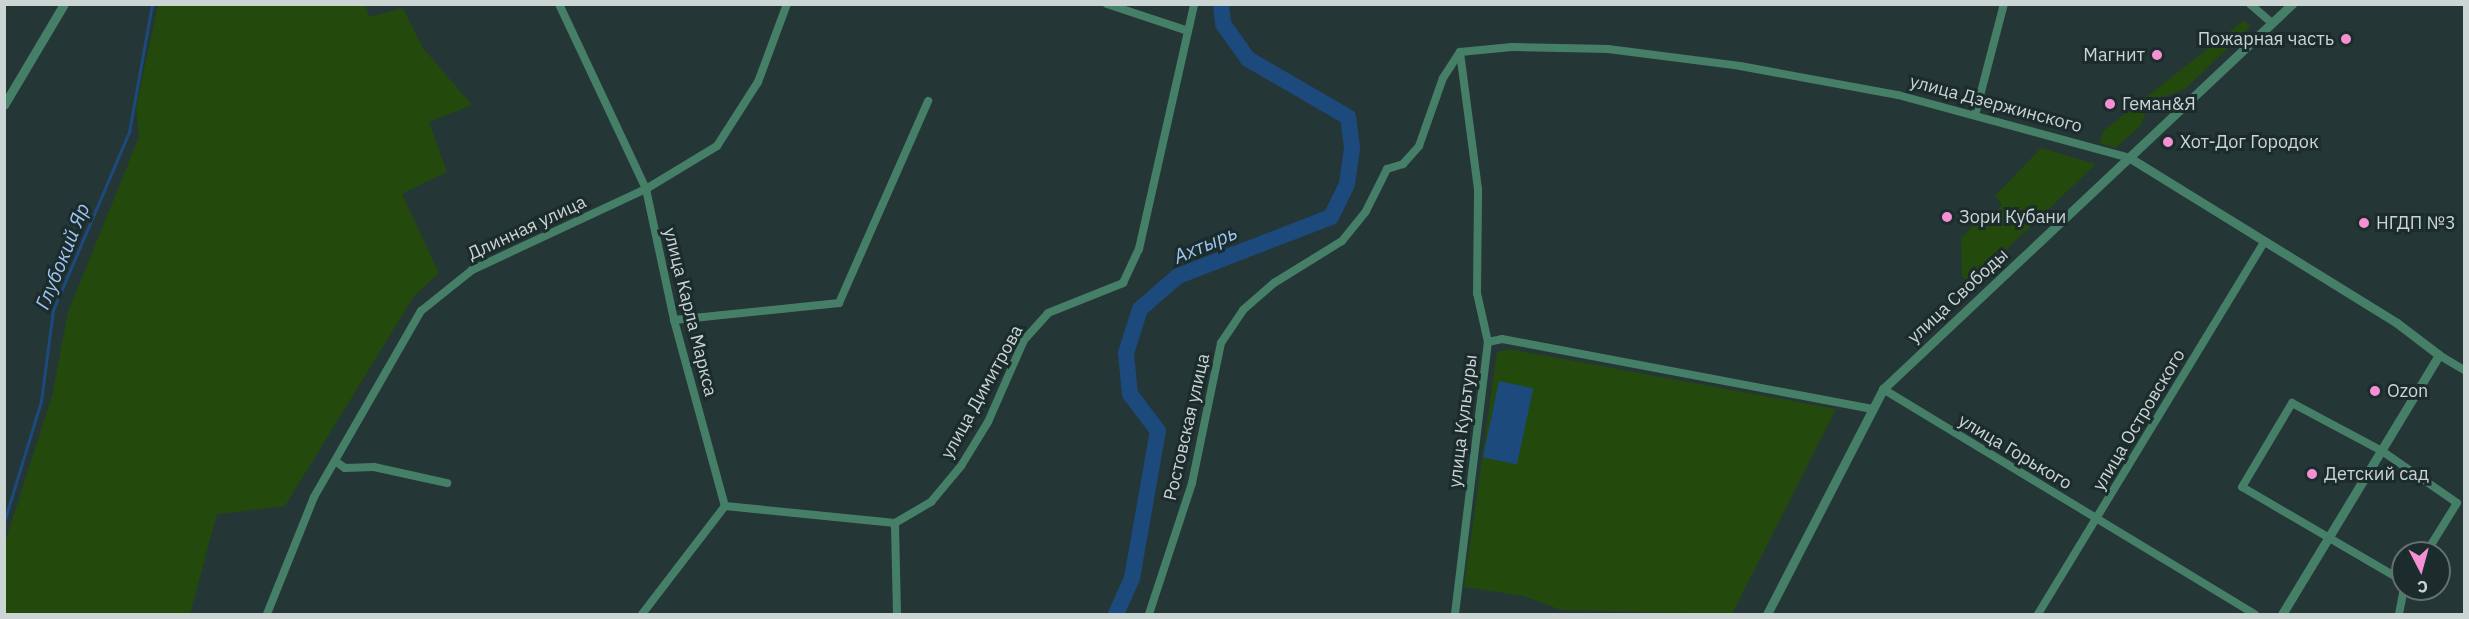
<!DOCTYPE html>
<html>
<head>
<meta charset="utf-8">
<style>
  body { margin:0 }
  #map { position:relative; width:2469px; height:619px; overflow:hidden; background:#253636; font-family:"IBM Plex Sans",sans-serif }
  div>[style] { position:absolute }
  .green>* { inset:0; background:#23490d }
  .water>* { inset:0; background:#1c4a7d; transform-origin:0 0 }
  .stream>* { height:3px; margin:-1.5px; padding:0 1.5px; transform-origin:1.5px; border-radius:1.5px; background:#1c4a7d }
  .river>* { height:16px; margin:-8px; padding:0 8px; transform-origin:8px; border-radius:8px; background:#1c4a7d }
  .minor>* { height:8px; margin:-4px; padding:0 4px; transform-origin:4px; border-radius:4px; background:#467f68 }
  .tertiary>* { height:9px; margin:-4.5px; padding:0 4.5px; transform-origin:4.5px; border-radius:4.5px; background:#467f68 }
  .dots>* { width:16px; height:16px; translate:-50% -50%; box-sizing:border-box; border:3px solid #1c2c2c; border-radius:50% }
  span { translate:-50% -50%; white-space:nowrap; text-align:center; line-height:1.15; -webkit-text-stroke:6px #1c2c2c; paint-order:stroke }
  .poi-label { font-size:18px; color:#cad5d4 }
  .right { translate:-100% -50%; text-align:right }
  .left { translate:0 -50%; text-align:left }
  .street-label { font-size:18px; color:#cad5d4 }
  .water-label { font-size:20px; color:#9fc5f3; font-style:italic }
  .frame { position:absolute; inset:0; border:6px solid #cad5d4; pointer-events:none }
  .north { position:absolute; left:2391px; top:541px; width:60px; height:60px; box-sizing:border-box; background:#1c2c2c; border:2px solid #62706f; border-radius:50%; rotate:174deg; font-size:16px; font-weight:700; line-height:24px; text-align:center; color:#cad5d4 }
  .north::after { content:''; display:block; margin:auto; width:21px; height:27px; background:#f591d2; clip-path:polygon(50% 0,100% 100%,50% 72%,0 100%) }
</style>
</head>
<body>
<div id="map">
  <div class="green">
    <i style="clip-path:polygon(158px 5px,366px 5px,369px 17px,403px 8px,423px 48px,472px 105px,429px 122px,447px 172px,402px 194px,439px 273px,414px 296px,285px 506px,217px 514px,190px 614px,5px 614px,5px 542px,52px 396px,68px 312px,139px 137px,136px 106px)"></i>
    <i style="clip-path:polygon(2243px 21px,2251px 26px,2185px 89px,2152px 101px,2140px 126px,2116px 148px,2099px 143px,2103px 131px)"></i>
    <i style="clip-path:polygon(2041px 148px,2096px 164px,1970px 284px,1962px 276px,1961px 238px,1986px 211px,1991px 216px,2002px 205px,1995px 196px)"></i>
    <i style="clip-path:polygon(1509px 349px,1836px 409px,1732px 614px,1561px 610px,1523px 596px,1464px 587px,1497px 352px)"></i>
  </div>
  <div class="water">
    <i style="left:1499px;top:381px;width:35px;height:78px;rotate:12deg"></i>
  </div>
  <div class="stream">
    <i style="left:4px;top:522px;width:127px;rotate:-73deg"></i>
    <i style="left:41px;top:401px;width:92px;rotate:-82.5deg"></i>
    <i style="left:53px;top:310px;width:194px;rotate:-66.9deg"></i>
    <i style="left:129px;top:132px;width:130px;rotate:-79.8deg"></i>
  </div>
  <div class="river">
    <i style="left:1116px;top:614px;width:39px;rotate:-66deg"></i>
    <i style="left:1132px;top:578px;width:149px;rotate:-80deg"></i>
    <i style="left:1158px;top:431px;width:46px;rotate:-127.1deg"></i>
    <i style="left:1130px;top:394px;width:41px;rotate:-95.6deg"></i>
    <i style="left:1126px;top:353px;width:46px;rotate:-72.3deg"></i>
    <i style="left:1140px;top:309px;width:50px;rotate:-41deg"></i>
    <i style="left:1178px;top:276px;width:164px;rotate:-21.1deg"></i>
    <i style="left:1331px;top:217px;width:37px;rotate:-64deg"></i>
    <i style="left:1347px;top:184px;width:36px;rotate:-82deg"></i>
    <i style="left:1352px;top:148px;width:31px;rotate:-97deg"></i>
    <i style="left:1348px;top:117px;width:116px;rotate:-149.9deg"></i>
    <i style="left:1248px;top:59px;width:43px;rotate:-125.5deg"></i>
    <i style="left:1223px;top:24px;width:20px;rotate:-96deg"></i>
  </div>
  <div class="minor">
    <i style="left:559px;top:4px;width:204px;rotate:64.8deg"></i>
    <i style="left:646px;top:189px;width:134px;rotate:77.9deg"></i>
    <i style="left:674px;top:320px;width:193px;rotate:74.7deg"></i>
    <i style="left:725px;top:506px;width:136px;rotate:127.5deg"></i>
    <i style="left:1107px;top:4px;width:82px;rotate:18.4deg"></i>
    <i style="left:2250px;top:4px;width:29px;rotate:41deg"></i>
    <i style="left:1460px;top:52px;width:52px;rotate:-5.5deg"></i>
    <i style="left:1512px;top:47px;width:96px;rotate:1.2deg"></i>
    <i style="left:1608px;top:49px;width:133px;rotate:7.3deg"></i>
    <i style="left:1740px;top:66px;width:161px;rotate:10.4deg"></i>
    <i style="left:1898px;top:95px;width:240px;rotate:15.2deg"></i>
    <i style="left:1975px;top:115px;width:115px;rotate:-75.4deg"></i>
    <i style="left:674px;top:320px;width:166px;rotate:-5.9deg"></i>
    <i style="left:839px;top:303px;width:221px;rotate:-66.2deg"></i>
    <i style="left:1488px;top:342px;width:14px;rotate:-12deg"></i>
    <i style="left:1502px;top:339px;width:377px;rotate:10.7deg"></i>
    <i style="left:2439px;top:355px;width:29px;rotate:31deg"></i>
    <i style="left:1883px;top:389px;width:435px;rotate:31.2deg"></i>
    <i style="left:335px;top:461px;width:12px;rotate:35deg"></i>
    <i style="left:345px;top:468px;width:29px;rotate:-2deg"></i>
    <i style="left:374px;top:467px;width:75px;rotate:12.4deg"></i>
    <i style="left:725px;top:506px;width:171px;rotate:5.7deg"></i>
    <i style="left:2403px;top:581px;width:186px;rotate:-149.7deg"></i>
    <i style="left:2242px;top:487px;width:98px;rotate:-59.2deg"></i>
    <i style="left:2292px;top:403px;width:102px;rotate:28.1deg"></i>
    <i style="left:2382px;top:451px;width:91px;rotate:34.7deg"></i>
    <i style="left:2457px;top:503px;width:59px;rotate:121.8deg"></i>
    <i style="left:267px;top:614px;width:126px;rotate:-68.1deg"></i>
    <i style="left:314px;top:497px;width:215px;rotate:-60.1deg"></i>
    <i style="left:421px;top:311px;width:65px;rotate:-38.8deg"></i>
    <i style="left:472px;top:270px;width:192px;rotate:-25deg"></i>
    <i style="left:646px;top:189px;width:83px;rotate:-31.2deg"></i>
    <i style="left:717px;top:146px;width:76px;rotate:-57.4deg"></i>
    <i style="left:758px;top:82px;width:83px;rotate:-69.6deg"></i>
    <i style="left:897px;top:614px;width:91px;rotate:-91.3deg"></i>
    <i style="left:895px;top:523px;width:42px;rotate:-30.3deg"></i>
    <i style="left:931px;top:502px;width:47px;rotate:-50.2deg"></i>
    <i style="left:961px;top:466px;width:52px;rotate:-58.5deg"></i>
    <i style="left:988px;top:422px;width:90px;rotate:-66.3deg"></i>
    <i style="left:1024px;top:340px;width:36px;rotate:-48deg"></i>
    <i style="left:1048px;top:313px;width:81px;rotate:-21.8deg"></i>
    <i style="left:1123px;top:283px;width:38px;rotate:-65deg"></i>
    <i style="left:1139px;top:249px;width:251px;rotate:-77.3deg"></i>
    <i style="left:1149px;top:614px;width:138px;rotate:-71.8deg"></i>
    <i style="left:1192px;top:483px;width:143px;rotate:-78.3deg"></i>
    <i style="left:1221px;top:343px;width:40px;rotate:-56deg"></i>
    <i style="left:1243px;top:310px;width:41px;rotate:-41.1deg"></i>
    <i style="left:1274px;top:283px;width:80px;rotate:-31.7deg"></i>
    <i style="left:1342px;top:241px;width:38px;rotate:-51deg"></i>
    <i style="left:1366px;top:211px;width:47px;rotate:-63.4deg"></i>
    <i style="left:1387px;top:169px;width:17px;rotate:-17deg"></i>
    <i style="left:1403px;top:164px;width:24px;rotate:-48deg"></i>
    <i style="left:1419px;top:146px;width:72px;rotate:-70.6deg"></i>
    <i style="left:1443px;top:78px;width:31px;rotate:-57deg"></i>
    <i style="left:1455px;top:614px;width:274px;rotate:-83.1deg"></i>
    <i style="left:1488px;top:342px;width:50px;rotate:-102.7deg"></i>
    <i style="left:1477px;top:293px;width:104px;rotate:-89.4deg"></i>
    <i style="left:1478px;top:189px;width:138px;rotate:-97.5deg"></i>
    <i style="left:2038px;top:614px;width:435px;rotate:-58.7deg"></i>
    <i style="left:2399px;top:614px;width:25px;rotate:-79deg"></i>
  </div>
  <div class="tertiary">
    <i style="left:4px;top:105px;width:117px;rotate:-59.3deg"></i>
    <i style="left:2130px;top:158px;width:314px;rotate:31.7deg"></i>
    <i style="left:2397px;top:323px;width:53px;rotate:37.3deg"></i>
    <i style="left:2439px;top:355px;width:303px;rotate:121.2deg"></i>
    <i style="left:1767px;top:614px;width:253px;rotate:-62.7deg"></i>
    <i style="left:1883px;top:389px;width:562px;rotate:-43.27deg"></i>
  </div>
  <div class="dots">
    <i style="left:2346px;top:39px;background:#f591d2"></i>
    <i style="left:2157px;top:55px;background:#f591d2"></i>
    <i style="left:2110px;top:104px;background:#f591d2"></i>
    <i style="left:2168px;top:142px;background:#f591d2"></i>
    <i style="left:1947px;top:217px;background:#f591d2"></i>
    <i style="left:2364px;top:223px;background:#f591d2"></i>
    <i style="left:2375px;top:391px;background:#f591d2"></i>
    <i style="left:2312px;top:474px;background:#f591d2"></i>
  </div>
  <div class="poi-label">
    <span class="right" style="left:2334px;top:39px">Пожарная часть</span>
    <span class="right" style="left:2145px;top:55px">Магнит</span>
    <span class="left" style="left:2122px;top:104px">Геман&amp;Я</span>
    <span class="left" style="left:2180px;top:142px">Хот-Дог Городок</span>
    <span class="left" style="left:1959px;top:217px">Зори Кубани</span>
    <span class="left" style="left:2376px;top:223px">НГДП №3</span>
    <span class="left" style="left:2387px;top:391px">Ozon</span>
    <span class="left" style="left:2324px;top:474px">Детский сад</span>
  </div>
  <div class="street-label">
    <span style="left:1996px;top:104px;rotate:15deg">улица Дзержинского</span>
    <span style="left:527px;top:228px;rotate:-25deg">Длинная улица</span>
    <span style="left:1958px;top:296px;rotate:-43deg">улица Свободы</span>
    <span style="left:690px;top:312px;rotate:76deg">улица Карла Маркса</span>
    <span style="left:982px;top:392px;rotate:-61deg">улица Димитрова</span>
    <span style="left:2139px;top:420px;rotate:-59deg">улица Островского</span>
    <span style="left:1463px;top:421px;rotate:-83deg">улица Культуры</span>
    <span style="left:1187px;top:427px;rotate:-77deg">Ростовская улица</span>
    <span style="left:2015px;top:452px;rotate:31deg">улица Горького</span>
  </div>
  <div class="water-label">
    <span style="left:1205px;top:244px;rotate:-23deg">Ахтырь</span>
    <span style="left:62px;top:256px;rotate:-68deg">Глубокий Яр</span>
  </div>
  <div class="frame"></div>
  <div class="north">С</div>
</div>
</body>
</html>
